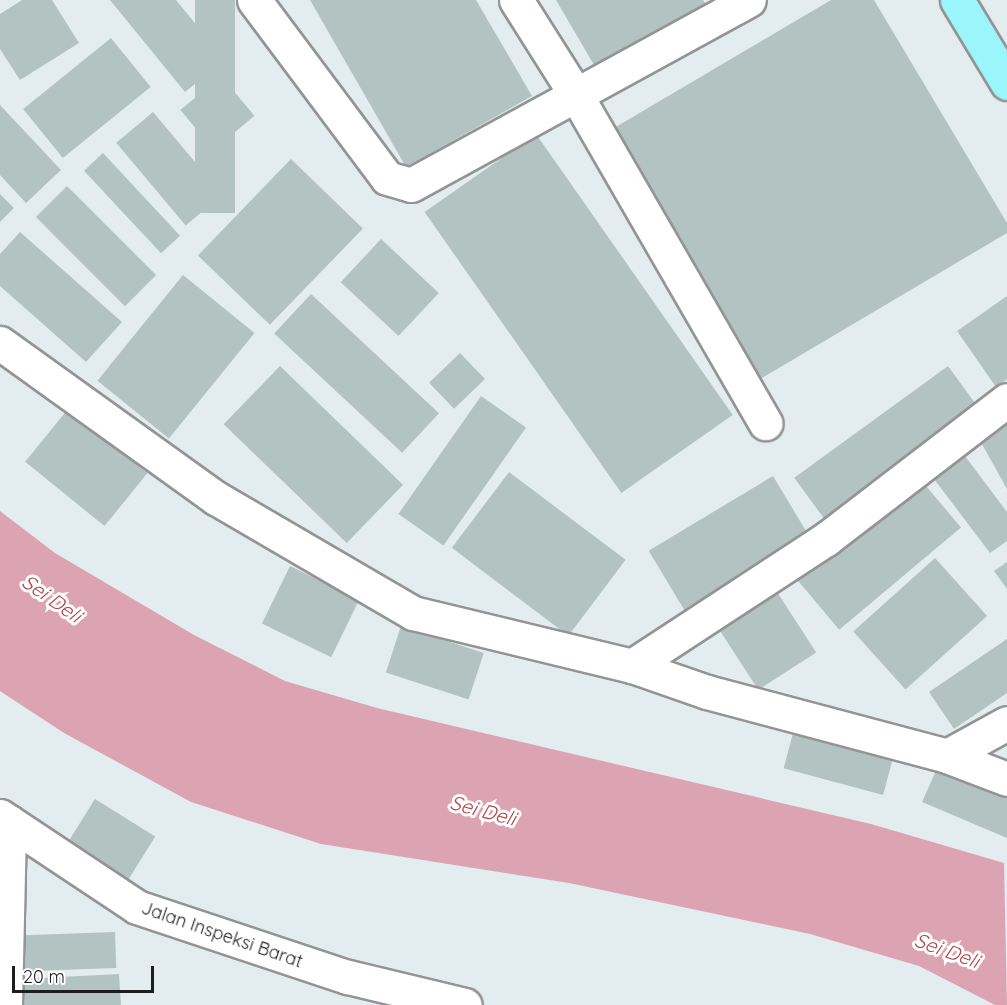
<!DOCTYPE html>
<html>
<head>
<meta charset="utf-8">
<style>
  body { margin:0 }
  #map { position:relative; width:1007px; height:1005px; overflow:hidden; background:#e3edef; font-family:Quicksand,sans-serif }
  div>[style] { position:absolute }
  .water>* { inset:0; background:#dca4b3 }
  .building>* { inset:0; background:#b3c3c2; transform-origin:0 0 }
  .roads { filter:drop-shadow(2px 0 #949494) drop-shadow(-2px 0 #949494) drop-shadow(0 2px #949494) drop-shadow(0 -2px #949494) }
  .street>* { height:33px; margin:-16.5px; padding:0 16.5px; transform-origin:16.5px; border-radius:16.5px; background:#fff }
  .primary>* { height:33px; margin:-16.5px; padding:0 16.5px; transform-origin:16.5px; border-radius:16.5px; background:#9bf6fb }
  span { translate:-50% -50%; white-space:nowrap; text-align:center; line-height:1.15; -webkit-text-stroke:6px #fff; paint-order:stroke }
  .street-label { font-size:18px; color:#1d1d1d }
  .water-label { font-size:20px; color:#ad4a4b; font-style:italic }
  .scale { position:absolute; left:12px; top:966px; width:142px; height:27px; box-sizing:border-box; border:3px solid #1d1d1d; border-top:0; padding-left:8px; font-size:18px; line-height:21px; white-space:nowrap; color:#1d1d1d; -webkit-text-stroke:4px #fff; paint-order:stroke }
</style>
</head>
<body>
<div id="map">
  <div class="water">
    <i style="clip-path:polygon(0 511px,55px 553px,194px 635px,285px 681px,377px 708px,871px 824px,1004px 863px,1007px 1005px,995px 1005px,919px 966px,810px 934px,569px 883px,321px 844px,191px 802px,64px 733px,0 691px)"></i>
  </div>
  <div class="building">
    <i style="clip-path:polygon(22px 0,52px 0,79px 43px,20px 80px,0 49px,0 14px)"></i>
    <i style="clip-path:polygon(110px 0,176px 0,225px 60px,185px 92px)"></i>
    <i style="left:195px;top:0;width:40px;height:213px"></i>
    <i style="clip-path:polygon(310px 0,476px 0,532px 96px,406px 167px)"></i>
    <i style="clip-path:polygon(556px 0,703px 0,707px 6px,597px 70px)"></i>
    <i style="clip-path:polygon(831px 0,874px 0,1007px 223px,1007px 233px,757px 381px,609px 131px)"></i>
    <i style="left:111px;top:38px;width:63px;height:113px;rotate:51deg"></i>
    <i style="left:221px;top:76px;width:52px;height:53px;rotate:50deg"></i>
    <i style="clip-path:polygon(0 105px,61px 170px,26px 203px,0 175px)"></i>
    <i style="left:153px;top:112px;width:108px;height:48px;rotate:50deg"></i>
    <i style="left:536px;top:134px;width:343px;height:136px;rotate:55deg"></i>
    <i style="left:103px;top:153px;width:113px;height:26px;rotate:47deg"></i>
    <i style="left:291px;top:159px;width:100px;height:134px;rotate:44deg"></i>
    <i style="left:67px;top:186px;width:126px;height:44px;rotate:45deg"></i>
    <i style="clip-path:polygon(0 194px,14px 208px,0 222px)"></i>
    <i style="clip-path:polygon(20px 232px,122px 322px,86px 362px,0 286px,0 254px)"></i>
    <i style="left:381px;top:239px;width:79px;height:59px;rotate:43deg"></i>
    <i style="left:183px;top:275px;width:92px;height:136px;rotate:39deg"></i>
    <i style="left:311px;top:294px;width:175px;height:54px;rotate:43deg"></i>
    <i style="clip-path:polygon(1007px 296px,1007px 379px,996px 387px,957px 331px)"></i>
    <i style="left:460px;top:353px;width:36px;height:43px;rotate:46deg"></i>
    <i style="left:280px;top:366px;width:171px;height:81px;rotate:44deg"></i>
    <i style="left:948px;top:366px;width:60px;height:190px;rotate:54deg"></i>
    <i style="left:481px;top:396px;width:55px;height:144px;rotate:35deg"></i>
    <i style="left:68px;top:409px;width:102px;height:68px;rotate:39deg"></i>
    <i style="clip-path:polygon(1007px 421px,1007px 489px,978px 437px)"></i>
    <i style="clip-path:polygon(962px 452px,1007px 512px,1007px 541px,990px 553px,931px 475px)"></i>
    <i style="left:509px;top:472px;width:146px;height:95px;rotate:37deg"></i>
    <i style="left:916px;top:474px;width:70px;height:159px;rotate:50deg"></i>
    <i style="left:773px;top:476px;width:79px;height:145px;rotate:59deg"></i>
    <i style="left:935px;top:558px;width:78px;height:110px;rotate:48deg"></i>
    <i style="clip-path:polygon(1007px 562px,1007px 589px,994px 571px)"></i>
    <i style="left:290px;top:566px;width:77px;height:64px;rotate:26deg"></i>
    <i style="left:777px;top:592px;width:72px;height:69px;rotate:57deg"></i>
    <i style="left:401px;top:626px;width:87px;height:49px;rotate:18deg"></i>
    <i style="clip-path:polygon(1007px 639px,1007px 693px,954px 729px,929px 692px)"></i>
    <i style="left:796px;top:722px;width:103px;height:48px;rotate:15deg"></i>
    <i style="clip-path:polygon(940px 762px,1007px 792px,1007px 838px,922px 802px)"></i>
    <i style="left:95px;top:799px;width:71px;height:54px;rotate:32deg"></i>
    <i style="left:115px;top:932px;width:36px;height:92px;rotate:88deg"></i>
    <i style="clip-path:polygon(119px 974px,121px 1005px,21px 1005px,20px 979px)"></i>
  </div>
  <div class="roads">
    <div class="street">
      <i style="left:254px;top:0;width:222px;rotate:53.2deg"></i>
      <i style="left:387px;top:178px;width:25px;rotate:16deg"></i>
      <i style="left:411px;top:185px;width:385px;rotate:-28.7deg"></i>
      <i style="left:516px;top:0;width:112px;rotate:57.7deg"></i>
      <i style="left:576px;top:95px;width:379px;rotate:60deg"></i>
      <i style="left:0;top:343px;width:266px;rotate:35.7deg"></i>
      <i style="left:216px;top:498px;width:228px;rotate:30.3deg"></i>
      <i style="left:413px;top:613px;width:225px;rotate:13.6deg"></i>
      <i style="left:632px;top:666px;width:79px;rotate:19.1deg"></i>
      <i style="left:707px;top:692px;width:248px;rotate:14.9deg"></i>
      <i style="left:947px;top:756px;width:64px;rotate:21deg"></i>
      <i style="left:632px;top:666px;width:232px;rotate:-33.2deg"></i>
      <i style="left:826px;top:539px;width:228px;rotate:-37.5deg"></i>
      <i style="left:947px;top:756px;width:68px;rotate:-28.8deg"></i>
      <i style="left:0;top:816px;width:164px;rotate:33.6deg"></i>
      <i style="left:137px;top:907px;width:222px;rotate:18.4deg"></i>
      <i style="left:348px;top:977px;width:120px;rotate:13.5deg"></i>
      <i style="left:5px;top:1005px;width:183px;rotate:-88.7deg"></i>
    </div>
    <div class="primary">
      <i style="left:957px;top:0;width:97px;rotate:58.9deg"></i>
    </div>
  </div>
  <div class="street-label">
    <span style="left:222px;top:935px;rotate:19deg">Jalan Inspeksi Barat</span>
  </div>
  <div class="water-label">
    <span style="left:52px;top:598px;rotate:35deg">Sei Deli</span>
    <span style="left:483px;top:810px;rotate:15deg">Sei Deli</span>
    <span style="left:947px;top:950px;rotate:20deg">Sei Deli</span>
  </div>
  <div class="scale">20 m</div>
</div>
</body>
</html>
